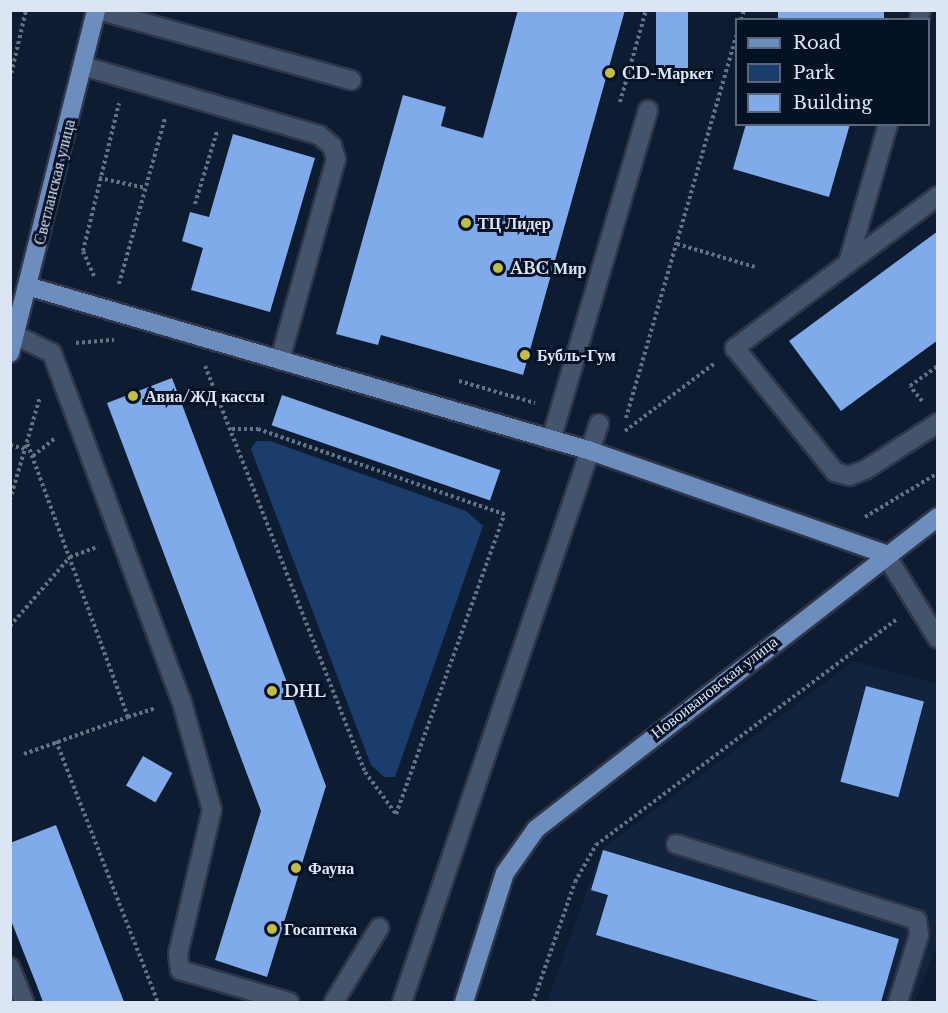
<!DOCTYPE html>
<html>
<head>
<meta charset="utf-8">
<style>
  body { margin:0 }
  #map { position:relative; width:948px; height:1013px; overflow:hidden; background:#0d1c30; font-family:"Libre Baskerville",serif }
  div>[style] { position:absolute }
  .built>* { inset:0; background:#11233d }
  .green>* { inset:0; background:#1b3d6e }
  .building>* { inset:0; background:#7fabea; transform-origin:0 0 }
  .path>* { height:4px; margin-top:-2px; transform-origin:0; background:repeating-linear-gradient(90deg,#657284 0 3px,transparent 0 6px) }
  .roads { filter:drop-shadow(2px 0 #303648) drop-shadow(-2px 0 #303648) drop-shadow(0 2px #303648) drop-shadow(0 -2px #303648) }
  .minor>* { height:18px; margin:-9px; padding:0 9px; transform-origin:9px; border-radius:9px; background:#43546c }
  .major>* { height:18px; margin:-9px; padding:0 9px; transform-origin:9px; border-radius:9px; background:#6c8ebf }
  .dots>* { width:16px; height:16px; translate:-50% -50%; box-sizing:border-box; border:3px solid #051226; border-radius:50% }
  span { translate:-50% -50%; white-space:nowrap; text-align:center; line-height:1.15; -webkit-text-stroke:6px #051226; paint-order:stroke }
  .poi-label { font-size:16px; color:#dbe5f4; font-weight:700 }
  .left { translate:0 -50%; text-align:left }
  .street-label { font-size:16px; color:#dbe5f4 }
  .frame { position:absolute; inset:0; border:12px solid #dbe5f4; pointer-events:none }
  .legend { position:absolute; left:735px; top:18px; width:195px; height:108px; box-sizing:border-box; background:#051226; border:2px solid #5b6678; margin:0; padding:8px 10px; list-style:none; font-size:18px; color:#dbe5f4 }
  .legend li { display:flex; align-items:center; gap:12px; height:30px }
  .legend b { width:30px; border:2px solid #5b6678 }
</style>
</head>
<body>
<div id="map">
  <div class="built">
    <i style="clip-path:polygon(854px 661px,937px 684px,937px 945px,915px 1002px,547px 1002px,602px 849px)"></i>
  </div>
  <div class="green">
    <i style="clip-path:polygon(256px 441px,270px 441px,466px 511px,483px 526px,395px 777px,384px 777px,371px 765px,251px 449px)"></i>
  </div>
  <div class="building">
    <i style="clip-path:polygon(518px 10px,625px 10px,523px 375px,381px 335px,378px 345px,336px 334px,403px 95px,446px 107px,441px 126px,483px 138px)"></i>
    <i style="left:656px;top:10px;width:32px;height:70px"></i>
    <i style="left:778px;top:10px;width:106px;height:10px"></i>
    <i style="clip-path:polygon(746px 124px,850px 124px,829px 197px,733px 169px)"></i>
    <i style="clip-path:polygon(233px 134px,315px 158px,270px 312px,191px 290px,203px 248px,182px 241px,190px 212px,209px 217px)"></i>
    <i style="clip-path:polygon(938px 231px,938px 340px,841px 411px,789px 341px)"></i>
    <i style="clip-path:polygon(172px 378px,326px 786px,267px 977px,215px 960px,261px 811px,107px 403px)"></i>
    <i style="left:282px;top:395px;width:231px;height:32px;rotate:19deg"></i>
    <i style="left:866px;top:686px;width:60px;height:99px;rotate:15deg"></i>
    <i style="left:143px;top:756px;width:34px;height:34px;rotate:30deg"></i>
    <i style="clip-path:polygon(56px 825px,124px 1002px,43px 1002px,37px 986px,10px 918px,10px 843px)"></i>
    <i style="clip-path:polygon(603px 850px,899px 939px,881px 1002px,822px 1002px,596px 935px,608px 895px,591px 890px)"></i>
  </div>
  <div class="path">
    <i style="left:741px;top:20px;width:10px;rotate:-73deg"></i>
    <i style="left:10px;top:79px;width:71px;rotate:-76.9deg"></i>
    <i style="left:620px;top:102px;width:96px;rotate:-74.2deg"></i>
    <i style="left:99px;top:178px;width:48px;rotate:12deg"></i>
    <i style="left:195px;top:204px;width:76px;rotate:-73.2deg"></i>
    <i style="left:677px;top:244px;width:81px;rotate:16.4deg"></i>
    <i style="left:94px;top:276px;width:27px;rotate:-114deg"></i>
    <i style="left:83px;top:251px;width:152px;rotate:-76.3deg"></i>
    <i style="left:119px;top:284px;width:172px;rotate:-74.5deg"></i>
    <i style="left:76px;top:343px;width:38px;rotate:-5deg"></i>
    <i style="left:205px;top:366px;width:436px;rotate:68.5deg"></i>
    <i style="left:365px;top:772px;width:52px;rotate:53.6deg"></i>
    <i style="left:459px;top:381px;width:79px;rotate:16.1deg"></i>
    <i style="left:922px;top:401px;width:19px;rotate:-129deg"></i>
    <i style="left:910px;top:386px;width:34px;rotate:-36deg"></i>
    <i style="left:626px;top:418px;width:398px;rotate:-73.9deg"></i>
    <i style="left:232px;top:429px;width:26px"></i>
    <i style="left:258px;top:429px;width:262px;rotate:19.1deg"></i>
    <i style="left:625px;top:431px;width:113px;rotate:-37.1deg"></i>
    <i style="left:10px;top:445px;width:16px;rotate:15deg"></i>
    <i style="left:33px;top:456px;width:28px;rotate:-39deg"></i>
    <i style="left:10px;top:500px;width:107px;rotate:-73.8deg"></i>
    <i style="left:865px;top:517px;width:85px;rotate:-31.1deg"></i>
    <i style="left:10px;top:626px;width:91px;rotate:-49deg"></i>
    <i style="left:70px;top:557px;width:30px;rotate:-20deg"></i>
    <i style="left:128px;top:717px;width:29px;rotate:-18deg"></i>
    <i style="left:56px;top:741px;width:280px;rotate:68.7deg"></i>
    <i style="left:24px;top:754px;width:110px;rotate:-19.6deg"></i>
    <i style="left:128px;top:717px;width:293px;rotate:-110.2deg"></i>
    <i style="left:396px;top:814px;width:317px;rotate:-70.1deg"></i>
    <i style="left:533px;top:1002px;width:127px;rotate:-70.7deg"></i>
    <i style="left:575px;top:882px;width:43px;rotate:-60.4deg"></i>
    <i style="left:596px;top:845px;width:375px;rotate:-36.9deg"></i>
  </div>
  <div class="roads">
    <div class="minor">
      <i style="left:98px;top:10px;width:263px;rotate:15.5deg"></i>
      <i style="left:919px;top:20px;width:10px;rotate:-79deg"></i>
      <i style="left:83px;top:66px;width:246px;rotate:16.3deg"></i>
      <i style="left:319px;top:135px;width:17px;rotate:40deg"></i>
      <i style="left:332px;top:146px;width:14px;rotate:73deg"></i>
      <i style="left:336px;top:159px;width:209px;rotate:105.6deg"></i>
      <i style="left:938px;top:196px;width:254px;rotate:143.2deg"></i>
      <i style="left:735px;top:348px;width:159px;rotate:51.1deg"></i>
      <i style="left:835px;top:472px;width:15px;rotate:16deg"></i>
      <i style="left:849px;top:476px;width:17px;rotate:-21deg"></i>
      <i style="left:865px;top:470px;width:87px;rotate:-32.8deg"></i>
      <i style="left:848px;top:263px;width:145px;rotate:-73.9deg"></i>
      <i style="left:15px;top:335px;width:41px;rotate:25.9deg"></i>
      <i style="left:52px;top:353px;width:369px;rotate:69.6deg"></i>
      <i style="left:181px;top:699px;width:115px;rotate:74.4deg"></i>
      <i style="left:212px;top:810px;width:148px;rotate:103.3deg"></i>
      <i style="left:178px;top:954px;width:16px;rotate:83deg"></i>
      <i style="left:180px;top:970px;width:114px;rotate:16.4deg"></i>
      <i style="left:551px;top:440px;width:344px;rotate:-73.6deg"></i>
      <i style="left:885px;top:554px;width:100px;rotate:58.1deg"></i>
      <i style="left:676px;top:844px;width:253px;rotate:17.5deg"></i>
      <i style="left:917px;top:920px;width:15px;rotate:82deg"></i>
      <i style="left:919px;top:935px;width:70px;rotate:107.4deg"></i>
      <i style="left:10px;top:967px;width:38px;rotate:68deg"></i>
      <i style="left:334px;top:1002px;width:87px;rotate:-58.7deg"></i>
      <i style="left:402px;top:1002px;width:611px;rotate:-71.18deg"></i>
    </div>
    <div class="major">
      <i style="left:27px;top:286px;width:584px;rotate:16.3deg"></i>
      <i style="left:588px;top:450px;width:315px;rotate:19.3deg"></i>
      <i style="left:10px;top:353px;width:354px;rotate:-75.9deg"></i>
      <i style="left:464px;top:1002px;width:135px;rotate:-72.4deg"></i>
      <i style="left:505px;top:873px;width:54px;rotate:-54.8deg"></i>
      <i style="left:536px;top:829px;width:509px;rotate:-37.82deg"></i>
    </div>
  </div>
  <div class="dots">
    <i style="left:610px;top:73px;background:#c1be40"></i>
    <i style="left:466px;top:223px;background:#c1be40"></i>
    <i style="left:498px;top:268px;background:#c1be40"></i>
    <i style="left:525px;top:355px;background:#c1be40"></i>
    <i style="left:133px;top:396px;background:#c1be40"></i>
    <i style="left:272px;top:691px;background:#c1be40"></i>
    <i style="left:296px;top:868px;background:#c1be40"></i>
    <i style="left:272px;top:929px;background:#c1be40"></i>
  </div>
  <div class="poi-label">
    <span class="left" style="left:622px;top:73px">CD-Маркет</span>
    <span class="left" style="left:478px;top:223px">ТЦ Лидер</span>
    <span class="left" style="left:510px;top:268px">ABC Мир</span>
    <span class="left" style="left:537px;top:355px">Бубль-Гум</span>
    <span class="left" style="left:145px;top:396px">Авиа/ЖД кассы</span>
    <span class="left" style="left:284px;top:691px">DHL</span>
    <span class="left" style="left:308px;top:868px">Фауна</span>
    <span class="left" style="left:284px;top:929px">Госаптека</span>
  </div>
  <div class="street-label">
    <span style="left:54px;top:182px;rotate:-76deg">Светланская улица</span>
    <span style="left:714px;top:687px;rotate:-38deg">Новоивановская улица</span>
  </div>
  <div class="frame"></div>
  <ul class="legend">
  <li><b style="height:8px;background:#6c8ebf"></b>Road</li>
  <li><b style="height:16px;background:#1b3d6e"></b>Park</li>
  <li><b style="height:16px;background:#7fabea"></b>Building</li>
  </ul>
</div>
</body>
</html>
